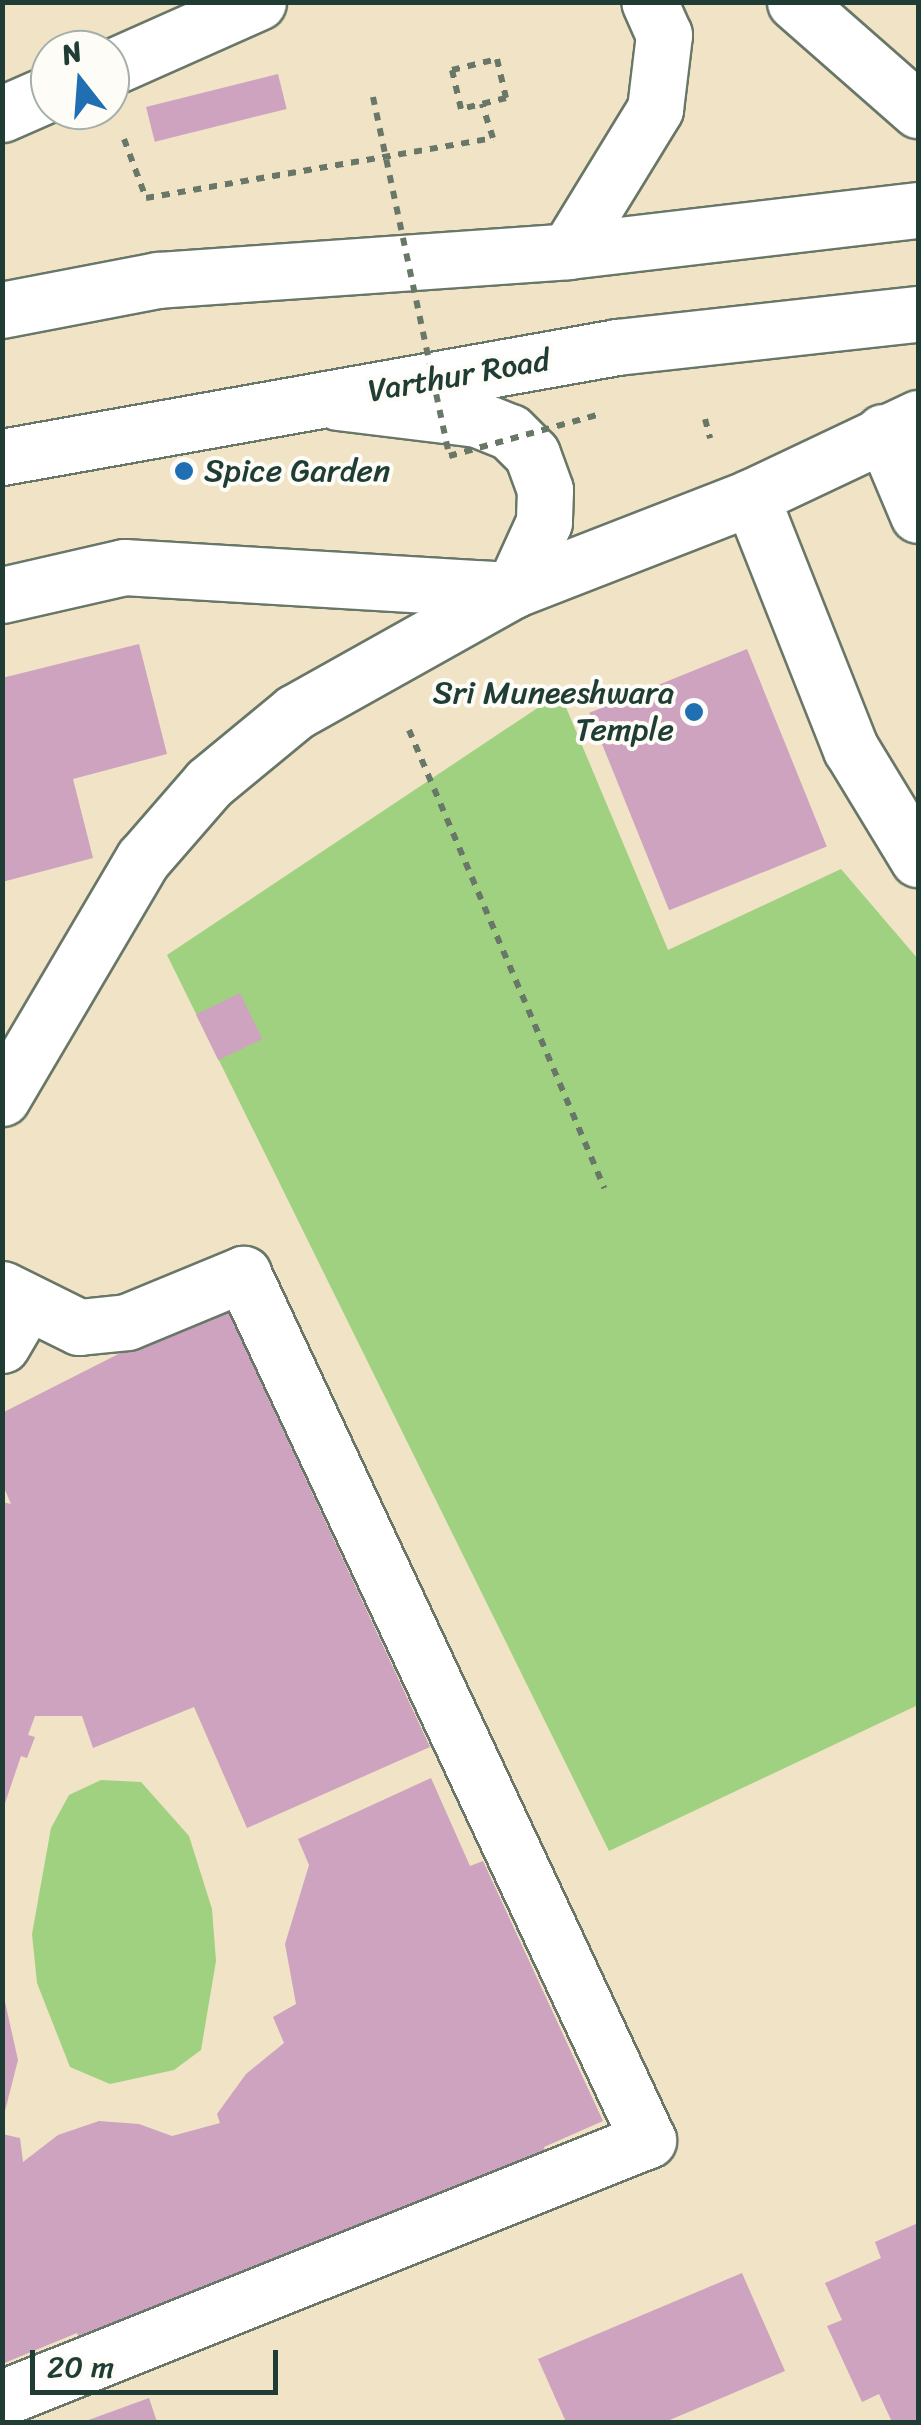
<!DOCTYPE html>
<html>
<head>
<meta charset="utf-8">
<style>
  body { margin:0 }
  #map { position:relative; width:921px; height:2425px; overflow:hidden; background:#f0e3c6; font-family:Sriracha,sans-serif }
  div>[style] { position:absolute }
  .green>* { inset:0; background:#9fd181 }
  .building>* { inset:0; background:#cea3bf; transform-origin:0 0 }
  .path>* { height:6px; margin-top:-3px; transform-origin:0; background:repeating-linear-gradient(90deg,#687767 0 8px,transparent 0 16px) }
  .roads { filter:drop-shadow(2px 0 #687767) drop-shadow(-2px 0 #687767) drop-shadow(0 2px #687767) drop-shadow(0 -2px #687767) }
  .minor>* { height:55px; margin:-27.5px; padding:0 27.5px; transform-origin:27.5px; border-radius:27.5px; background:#fff }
  .major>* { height:55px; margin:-27.5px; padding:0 27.5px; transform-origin:27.5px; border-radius:27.5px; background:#fff }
  .path-bridge>* { height:6px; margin-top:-3px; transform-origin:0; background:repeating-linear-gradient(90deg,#687767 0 8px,transparent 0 16px) }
  .dots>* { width:28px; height:28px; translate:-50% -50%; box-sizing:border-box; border:5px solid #fdfcf7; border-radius:50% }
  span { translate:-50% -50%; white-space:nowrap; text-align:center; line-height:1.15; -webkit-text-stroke:8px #fdfcf7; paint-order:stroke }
  .street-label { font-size:32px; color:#1f3d34 }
  .poi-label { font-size:32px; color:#1f3d34 }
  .left { translate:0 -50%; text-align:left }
  .right { translate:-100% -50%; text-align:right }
  .frame { position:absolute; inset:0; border:5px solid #1f3d34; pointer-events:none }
  .north { position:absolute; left:30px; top:30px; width:100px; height:100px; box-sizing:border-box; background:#fdfcf7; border:2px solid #a4b0a9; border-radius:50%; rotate:343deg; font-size:28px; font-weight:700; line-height:40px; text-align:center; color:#1f3d34 }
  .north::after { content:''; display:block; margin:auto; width:35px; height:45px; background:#1f6fb2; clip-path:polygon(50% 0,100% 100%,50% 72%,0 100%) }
  .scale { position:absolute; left:30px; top:2350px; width:248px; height:45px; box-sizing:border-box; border:5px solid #1f3d34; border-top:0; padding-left:12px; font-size:30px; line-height:35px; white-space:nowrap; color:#1f3d34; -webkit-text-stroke:8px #fdfcf7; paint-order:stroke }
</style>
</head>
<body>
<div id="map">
  <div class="green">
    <i style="clip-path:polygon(560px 693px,668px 950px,841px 869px,918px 959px,918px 1705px,609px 1851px,167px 955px)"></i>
    <i style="clip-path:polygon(101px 1780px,141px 1782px,189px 1836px,212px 1909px,216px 1961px,201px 2050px,174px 2070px,110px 2084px,70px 2067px,37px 1983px,32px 1934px,51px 1828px,69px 1795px)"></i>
  </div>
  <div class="building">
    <i style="left:278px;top:74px;width:36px;height:136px;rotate:76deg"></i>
    <i style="clip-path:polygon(139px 644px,167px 754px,73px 779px,93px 858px,2px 882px,2px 678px)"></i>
    <i style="left:747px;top:649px;width:213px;height:170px;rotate:68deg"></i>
    <i style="left:240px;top:993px;width:51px;height:49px;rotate:64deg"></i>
    <i style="clip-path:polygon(223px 1301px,430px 1747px,247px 1828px,194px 1707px,93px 1748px,82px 1716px,35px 1716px,28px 1735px,35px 1737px,27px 1758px,21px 1756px,2px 1812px,2px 1502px,11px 1504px,2px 1483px,2px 1413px)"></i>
    <i style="clip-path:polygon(431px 1778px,470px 1866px,483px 1861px,603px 2121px,544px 2147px,550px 2164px,83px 2348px,77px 2333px,2px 2364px,2px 2134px,20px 2138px,23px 2162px,58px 2135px,99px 2121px,139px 2124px,172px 2136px,220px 2123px,217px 2114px,246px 2074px,284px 2043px,273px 2017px,296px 2004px,285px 1944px,309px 1865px,298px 1839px)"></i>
    <i style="clip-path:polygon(3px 1993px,18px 2060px,4px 2115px,2px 2115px)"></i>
    <i style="clip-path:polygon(918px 2223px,918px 2422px,892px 2422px,879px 2394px,862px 2402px,827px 2326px,842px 2320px,825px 2283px,881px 2258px,875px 2242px)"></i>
    <i style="clip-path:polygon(742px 2273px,785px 2371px,665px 2422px,566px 2422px,538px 2359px)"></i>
    <i style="clip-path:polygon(149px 2398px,157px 2422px,83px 2422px)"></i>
  </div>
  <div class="path">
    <i style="left:497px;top:59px;width:40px;rotate:77deg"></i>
    <i style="left:506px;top:98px;width:46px;rotate:166.3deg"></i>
    <i style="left:461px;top:109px;width:40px;rotate:-103deg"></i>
    <i style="left:452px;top:70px;width:46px;rotate:-13.7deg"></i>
    <i style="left:124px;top:139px;width:63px;rotate:69.6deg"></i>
    <i style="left:146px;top:198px;width:352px;rotate:-9.8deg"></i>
    <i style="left:493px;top:138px;width:36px;rotate:-108deg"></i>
    <i style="left:705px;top:419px;width:20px;rotate:75deg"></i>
    <i style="left:409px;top:730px;width:498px;rotate:66.9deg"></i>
  </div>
  <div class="roads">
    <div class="minor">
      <i style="left:795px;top:2px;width:164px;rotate:41.3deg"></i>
      <i style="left:110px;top:68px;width:162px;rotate:-24deg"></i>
      <i style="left:2px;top:114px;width:52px;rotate:-23.6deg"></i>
      <i style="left:568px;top:251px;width:167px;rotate:-58.5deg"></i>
      <i style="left:655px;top:109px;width:75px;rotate:-83.1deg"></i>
      <i style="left:664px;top:35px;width:36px;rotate:-114deg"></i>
      <i style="left:338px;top:402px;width:140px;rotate:7deg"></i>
      <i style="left:477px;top:419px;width:35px;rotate:22deg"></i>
      <i style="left:510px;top:432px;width:31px;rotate:45deg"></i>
      <i style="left:532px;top:454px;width:38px;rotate:70deg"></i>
      <i style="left:545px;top:490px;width:32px;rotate:92deg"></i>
      <i style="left:544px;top:522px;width:75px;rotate:114.5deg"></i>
      <i style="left:883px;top:432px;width:90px;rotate:67.1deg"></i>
      <i style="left:751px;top:497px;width:271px;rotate:68.4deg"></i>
      <i style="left:851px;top:749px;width:129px;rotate:58.7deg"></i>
      <i style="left:2px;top:595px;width:125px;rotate:-12.9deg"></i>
      <i style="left:124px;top:567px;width:390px;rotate:3.4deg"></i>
      <i style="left:513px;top:590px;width:256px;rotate:-21.3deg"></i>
      <i style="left:751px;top:497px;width:185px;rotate:-25.3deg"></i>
      <i style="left:2px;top:1098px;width:277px;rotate:-59.5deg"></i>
      <i style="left:143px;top:859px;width:101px;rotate:-49deg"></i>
      <i style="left:209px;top:783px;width:112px;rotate:-39.5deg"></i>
      <i style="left:295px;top:712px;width:250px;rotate:-29.2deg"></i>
      <i style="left:2px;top:1289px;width:86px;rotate:26.3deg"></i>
      <i style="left:79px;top:1327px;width:48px;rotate:-5.9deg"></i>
      <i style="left:127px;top:1322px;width:126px;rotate:-22.5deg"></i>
      <i style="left:243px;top:1274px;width:956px;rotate:64.94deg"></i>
      <i style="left:648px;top:2140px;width:696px;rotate:158.23deg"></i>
      <i style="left:2px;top:1345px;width:48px;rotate:-59.7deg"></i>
    </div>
    <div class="major">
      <i style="left:2px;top:310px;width:159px;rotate:-10.9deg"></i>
      <i style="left:158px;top:280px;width:411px;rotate:-4deg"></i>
      <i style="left:568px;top:251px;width:352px;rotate:-6.7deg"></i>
      <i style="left:2px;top:457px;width:625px;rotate:-10.14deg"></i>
      <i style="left:617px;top:347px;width:303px;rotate:-6.3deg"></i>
    </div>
  </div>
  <div class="path-bridge">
    <i style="left:373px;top:97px;width:367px;rotate:78deg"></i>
    <i style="left:449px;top:456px;width:154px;rotate:-15.5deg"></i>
  </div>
  <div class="dots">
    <i style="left:184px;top:471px;background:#1f6fb2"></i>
    <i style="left:694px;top:712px;background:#1f6fb2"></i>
  </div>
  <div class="street-label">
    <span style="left:459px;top:376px;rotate:-10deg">Varthur Road</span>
  </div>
  <div class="poi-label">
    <span class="left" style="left:204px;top:471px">Spice Garden</span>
    <span class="right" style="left:674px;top:712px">Sri Muneeshwara<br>Temple</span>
  </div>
  <div class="frame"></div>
  <div class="north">N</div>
  <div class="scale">20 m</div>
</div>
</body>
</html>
